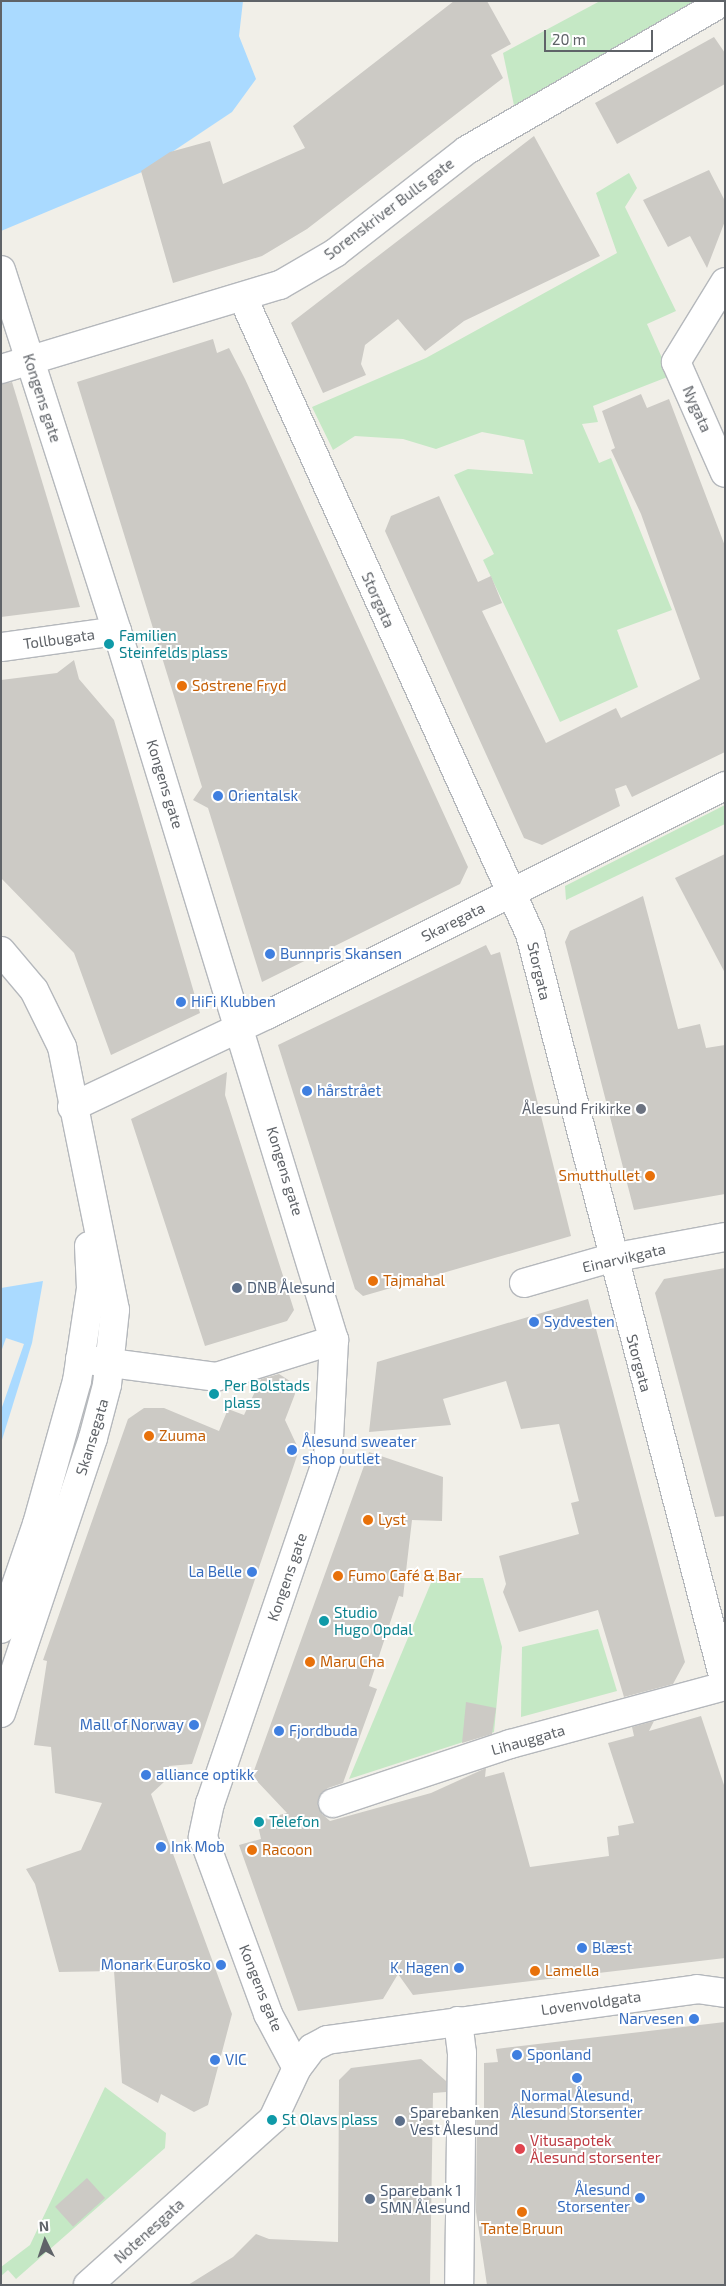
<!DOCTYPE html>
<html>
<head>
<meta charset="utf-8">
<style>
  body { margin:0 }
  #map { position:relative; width:726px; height:2286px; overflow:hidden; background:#f1efe8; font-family:"Exo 2",sans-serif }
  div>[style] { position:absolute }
  .green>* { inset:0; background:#c5e8c5 }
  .water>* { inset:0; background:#aadaff }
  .pier>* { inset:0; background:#f1efe8 }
  .building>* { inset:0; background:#cccac5; transform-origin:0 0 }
  .roads { filter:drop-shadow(1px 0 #b5b8bc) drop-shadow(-1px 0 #b5b8bc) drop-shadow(0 1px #b5b8bc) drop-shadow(0 -1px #b5b8bc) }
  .pedestrian>* { height:28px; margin:-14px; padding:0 14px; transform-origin:14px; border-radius:14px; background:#fff }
  .minor>* { height:28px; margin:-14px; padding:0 14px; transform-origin:14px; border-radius:14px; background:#fff }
  .tertiary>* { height:28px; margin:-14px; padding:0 14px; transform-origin:14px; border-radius:14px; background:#fff }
  .dots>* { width:14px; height:14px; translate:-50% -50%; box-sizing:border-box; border:2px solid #fff; border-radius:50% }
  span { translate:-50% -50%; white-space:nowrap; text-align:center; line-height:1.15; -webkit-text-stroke:4px #fff; paint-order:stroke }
  .street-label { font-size:15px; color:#5f6368 }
  .culture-label { font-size:15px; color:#0d838f }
  .left { translate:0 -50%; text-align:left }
  .food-label { font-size:15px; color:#c56008 }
  .right { translate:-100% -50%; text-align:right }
  .shop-label { font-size:15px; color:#366cbe }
  .worship-label { font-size:15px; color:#5b616d }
  .service-label { font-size:15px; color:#4e5e75 }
  .health-label { font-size:15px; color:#be3a42 }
  .frame { position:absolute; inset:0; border:2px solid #5f6368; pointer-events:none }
  .north { position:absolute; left:20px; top:2216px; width:50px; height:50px; -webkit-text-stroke:4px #fff; paint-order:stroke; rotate:356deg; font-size:14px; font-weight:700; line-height:20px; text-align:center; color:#5f6368 }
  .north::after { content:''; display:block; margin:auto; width:18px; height:22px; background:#5f6368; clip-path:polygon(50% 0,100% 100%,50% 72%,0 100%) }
  .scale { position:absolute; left:544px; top:30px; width:109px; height:22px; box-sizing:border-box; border:2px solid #5f6368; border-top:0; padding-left:6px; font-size:15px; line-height:18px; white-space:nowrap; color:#5f6368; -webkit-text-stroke:4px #fff; paint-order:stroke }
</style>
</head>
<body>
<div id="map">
  <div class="green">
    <i style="clip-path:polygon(600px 1px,701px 1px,515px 110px,503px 53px)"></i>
    <i style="clip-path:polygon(629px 173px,637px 188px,625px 207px,676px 311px,647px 324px,670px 376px,593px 406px,598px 422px,582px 424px,599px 463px,611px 458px,672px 610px,617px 630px,638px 687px,560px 722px,483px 560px,494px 554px,454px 475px,468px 469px,533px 474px,524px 440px,482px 432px,436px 449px,403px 439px,355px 436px,333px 450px,312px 407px,426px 358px,617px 253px,596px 193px)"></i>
    <i style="clip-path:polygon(725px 805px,725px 824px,566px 900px,565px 886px)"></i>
    <i style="clip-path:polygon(433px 1578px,483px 1578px,502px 1647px,494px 1732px,349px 1779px)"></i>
    <i style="clip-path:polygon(598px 1629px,617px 1691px,521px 1717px,522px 1647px)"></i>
    <i style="clip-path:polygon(105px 2087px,166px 2133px,165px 2148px,16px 2279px,8px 2270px,1px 2276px,1px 2267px,30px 2245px)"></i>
  </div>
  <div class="water">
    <i style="clip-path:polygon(1px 1px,243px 1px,239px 36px,256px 79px,232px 112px,142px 172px,1px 231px)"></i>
    <i style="clip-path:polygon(43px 1281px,32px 1343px,1px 1443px,1px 1288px)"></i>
  </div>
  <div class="pier">
    <i style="clip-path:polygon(6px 1338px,24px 1344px,1px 1410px,1px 1352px)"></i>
  </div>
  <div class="building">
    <i style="clip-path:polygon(454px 1px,487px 1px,511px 44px,491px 55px,503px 78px,307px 229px,262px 256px,173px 283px,141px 171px,170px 152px,210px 141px,223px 184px,305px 148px,293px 126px)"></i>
    <i style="clip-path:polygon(714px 37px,725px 53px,725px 84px,617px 144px,595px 103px)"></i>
    <i style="clip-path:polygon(534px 136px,600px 256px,464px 321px,425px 351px,398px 319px,365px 345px,361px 364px,366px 375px,323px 393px,291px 323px)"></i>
    <i style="clip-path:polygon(709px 170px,725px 201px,725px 221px,707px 268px,690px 236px,668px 247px,643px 200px)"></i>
    <i style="clip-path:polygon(213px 339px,217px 353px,229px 348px,245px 379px,468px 867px,460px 884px,262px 982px,208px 808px,193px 800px,202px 787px,77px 382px)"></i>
    <i style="clip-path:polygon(12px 382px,80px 607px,1px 617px,1px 384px)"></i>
    <i style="clip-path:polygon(641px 394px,647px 408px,669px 399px,725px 546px,725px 752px,632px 797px,626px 785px,615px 789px,620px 806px,542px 845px,524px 838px,385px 531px,391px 516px,439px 496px,478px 582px,491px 576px,502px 603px,482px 611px,546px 743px,616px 708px,621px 718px,700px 679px,641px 514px,611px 450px,615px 448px,602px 411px)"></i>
    <i style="clip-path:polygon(74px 660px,79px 679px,114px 720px,200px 1013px,111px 1055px,74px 953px,1px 878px,1px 680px,57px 673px)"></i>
    <i style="clip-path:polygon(725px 854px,725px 973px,675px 878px)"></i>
    <i style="clip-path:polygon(643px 896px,678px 1029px,700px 1024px,706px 1048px,725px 1045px,725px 1194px,634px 1210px,565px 942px,570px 931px)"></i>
    <i style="clip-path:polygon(486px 945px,491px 955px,500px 952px,571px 1236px,363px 1296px,355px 1289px,278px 1045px)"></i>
    <i style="clip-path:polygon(227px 1072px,225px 1095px,294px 1310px,287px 1321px,205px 1346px,131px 1119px)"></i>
    <i style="clip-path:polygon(725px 1268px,725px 1516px,715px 1517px,655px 1293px,664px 1279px)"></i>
    <i style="clip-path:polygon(588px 1299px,685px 1662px,673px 1684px,624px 1697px,598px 1610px,519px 1632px,503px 1592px,506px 1584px,499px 1556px,579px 1534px,571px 1503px,579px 1501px,559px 1424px,521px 1429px,506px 1381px,443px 1399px,451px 1425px,369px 1432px,377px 1362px)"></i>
    <i style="clip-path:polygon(279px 1374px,293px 1383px,295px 1394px,285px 1420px,299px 1450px,192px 1764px,169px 1766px,164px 1782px,151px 1794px,232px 2014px,208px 2105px,194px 2112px,161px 2094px,158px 2103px,122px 2083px,114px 1971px,59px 1972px,35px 1884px,26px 1869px,81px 1850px,102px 1803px,55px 1793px,51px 1747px,34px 1745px,47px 1661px,43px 1660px,128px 1419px,144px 1408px,164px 1408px,219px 1431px,228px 1409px,244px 1415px,261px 1379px)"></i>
    <i style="clip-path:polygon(369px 1452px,443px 1477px,442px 1521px,412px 1520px,403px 1597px,399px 1596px,369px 1686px,377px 1689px,343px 1783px,328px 1788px,318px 1799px,322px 1814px,330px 1821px,431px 1793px,486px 1768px,485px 1777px,504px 1772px,530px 1867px,609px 1856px,607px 1837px,619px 1835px,618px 1826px,634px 1823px,608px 1743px,634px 1736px,632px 1727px,654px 1721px,649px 1731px,701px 1716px,725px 1788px,725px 1958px,413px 1995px,398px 1974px,383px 1999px,298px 2011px,239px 1845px,261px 1839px,257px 1821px,287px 1813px,252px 1776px)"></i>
    <i style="clip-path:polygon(466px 1702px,496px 1708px,492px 1734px,462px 1743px)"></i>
    <i style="clip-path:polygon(725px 2022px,725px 2285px,487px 2285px,476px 2212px,477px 2107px,484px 2113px,484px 2063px,498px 2062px,496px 2049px)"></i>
    <i style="clip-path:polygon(421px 2059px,446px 2081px,446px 2092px,433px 2093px,430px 2285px,188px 2285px,233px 2257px,256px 2234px,269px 2239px,338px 2242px,339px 2080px,351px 2068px)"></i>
    <i style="left:87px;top:2178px;width:27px;height:43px;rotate:48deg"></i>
  </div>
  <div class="roads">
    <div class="pedestrian">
      <i style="left:117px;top:631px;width:741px;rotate:72.98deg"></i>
      <i style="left:334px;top:1340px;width:117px;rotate:92.9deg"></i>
      <i style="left:328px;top:1457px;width:366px;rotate:108.8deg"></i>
      <i style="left:210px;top:1803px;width:35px;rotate:102deg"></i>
      <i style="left:203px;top:1837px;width:189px;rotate:69.8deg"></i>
      <i style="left:268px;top:2014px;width:61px;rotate:61.8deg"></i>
    </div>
    <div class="minor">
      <i style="left:1px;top:270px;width:379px;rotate:72.2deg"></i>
      <i style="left:117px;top:631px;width:117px;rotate:172.1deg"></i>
      <i style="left:725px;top:282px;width:94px;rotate:121.5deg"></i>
      <i style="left:676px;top:362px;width:121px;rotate:66.2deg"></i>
      <i style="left:1px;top:369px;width:291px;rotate:-16.8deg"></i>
      <i style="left:280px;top:285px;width:64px;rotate:-30.2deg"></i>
      <i style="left:335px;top:253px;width:167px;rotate:-38deg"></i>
      <i style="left:467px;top:150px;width:297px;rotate:-30.1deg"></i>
      <i style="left:72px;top:1107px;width:216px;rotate:-25.3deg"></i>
      <i style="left:267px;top:1015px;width:512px;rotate:-26.57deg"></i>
      <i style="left:524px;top:1283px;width:91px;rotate:-16deg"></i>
      <i style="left:611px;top:1258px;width:116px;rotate:-10.4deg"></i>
      <i style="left:80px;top:1359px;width:137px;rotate:7.5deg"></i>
      <i style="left:216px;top:1377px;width:124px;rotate:-17.4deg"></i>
      <i style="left:333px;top:1803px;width:187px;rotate:-18.4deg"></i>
      <i style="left:510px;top:1744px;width:223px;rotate:-15.1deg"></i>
      <i style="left:458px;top:2021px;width:32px;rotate:83deg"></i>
      <i style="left:462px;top:2053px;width:232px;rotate:90.7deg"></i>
    </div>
    <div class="tertiary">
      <i style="left:243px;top:298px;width:698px;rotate:65.71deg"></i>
      <i style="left:530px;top:934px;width:774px;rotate:75.41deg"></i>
      <i style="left:1px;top:951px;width:51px;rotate:49.8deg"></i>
      <i style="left:34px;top:990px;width:64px;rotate:63.8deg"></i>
      <i style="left:62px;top:1047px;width:268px;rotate:78.6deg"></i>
      <i style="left:115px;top:1310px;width:75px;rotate:96.1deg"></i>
      <i style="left:107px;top:1385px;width:55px;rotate:104.8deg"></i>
      <i style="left:93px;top:1438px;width:290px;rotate:108.5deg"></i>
      <i style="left:1px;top:1629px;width:111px;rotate:-71.1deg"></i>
      <i style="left:37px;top:1524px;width:148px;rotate:-74.4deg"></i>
      <i style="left:77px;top:1381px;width:94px;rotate:-81.4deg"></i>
      <i style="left:91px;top:1288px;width:42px;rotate:-92.7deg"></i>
      <i style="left:88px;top:2285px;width:249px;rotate:-41.9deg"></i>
      <i style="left:273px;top:2119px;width:56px;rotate:-64.8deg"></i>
      <i style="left:297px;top:2068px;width:25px;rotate:-53deg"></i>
      <i style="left:312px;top:2048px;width:17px;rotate:-28deg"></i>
      <i style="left:327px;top:2040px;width:373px;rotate:-7.8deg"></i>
      <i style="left:697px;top:1989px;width:28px;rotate:8deg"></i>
    </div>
  </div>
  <div class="dots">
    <i style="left:109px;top:644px;background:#0f9aa8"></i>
    <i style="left:182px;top:686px;background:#e8710a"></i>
    <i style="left:218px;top:796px;background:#3f7fe0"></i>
    <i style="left:270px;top:954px;background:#3f7fe0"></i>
    <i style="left:181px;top:1002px;background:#3f7fe0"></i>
    <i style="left:307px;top:1091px;background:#3f7fe0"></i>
    <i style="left:641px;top:1109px;background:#6b7280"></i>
    <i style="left:650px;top:1176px;background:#e8710a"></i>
    <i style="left:373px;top:1281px;background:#e8710a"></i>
    <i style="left:237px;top:1288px;background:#5c6f8a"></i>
    <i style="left:534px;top:1322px;background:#3f7fe0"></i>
    <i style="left:214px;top:1394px;background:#0f9aa8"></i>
    <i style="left:149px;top:1436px;background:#e8710a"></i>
    <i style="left:292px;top:1450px;background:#3f7fe0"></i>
    <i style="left:368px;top:1520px;background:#e8710a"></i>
    <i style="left:252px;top:1572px;background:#3f7fe0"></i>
    <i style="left:338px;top:1576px;background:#e8710a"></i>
    <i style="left:324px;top:1621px;background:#0f9aa8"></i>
    <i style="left:310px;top:1662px;background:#e8710a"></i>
    <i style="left:194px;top:1725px;background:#3f7fe0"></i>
    <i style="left:279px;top:1731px;background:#3f7fe0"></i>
    <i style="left:146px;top:1775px;background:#3f7fe0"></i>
    <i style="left:259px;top:1822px;background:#0f9aa8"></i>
    <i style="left:161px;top:1847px;background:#3f7fe0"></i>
    <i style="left:252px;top:1850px;background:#e8710a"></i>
    <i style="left:582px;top:1948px;background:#3f7fe0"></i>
    <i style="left:221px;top:1965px;background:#3f7fe0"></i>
    <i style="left:459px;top:1968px;background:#3f7fe0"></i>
    <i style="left:535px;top:1971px;background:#e8710a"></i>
    <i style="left:694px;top:2019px;background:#3f7fe0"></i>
    <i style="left:517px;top:2055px;background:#3f7fe0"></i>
    <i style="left:215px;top:2060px;background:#3f7fe0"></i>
    <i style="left:577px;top:2078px;background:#3f7fe0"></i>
    <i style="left:272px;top:2120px;background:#0f9aa8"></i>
    <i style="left:400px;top:2121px;background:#5c6f8a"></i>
    <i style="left:520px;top:2149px;background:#e0444e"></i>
    <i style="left:640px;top:2198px;background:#3f7fe0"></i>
    <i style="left:370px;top:2199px;background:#5c6f8a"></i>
    <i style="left:522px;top:2212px;background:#e8710a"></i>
  </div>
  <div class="street-label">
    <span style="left:389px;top:209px;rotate:-37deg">Sorenskriver Bulls gate</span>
    <span style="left:42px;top:398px;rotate:72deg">Kongens gate</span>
    <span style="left:697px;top:409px;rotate:66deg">Nygata</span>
    <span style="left:378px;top:600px;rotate:66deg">Storgata</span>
    <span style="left:59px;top:639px;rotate:-8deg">Tollbugata</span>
    <span style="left:165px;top:784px;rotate:73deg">Kongens gate</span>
    <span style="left:453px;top:922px;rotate:-27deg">Skaregata</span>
    <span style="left:539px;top:971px;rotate:77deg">Storgata</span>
    <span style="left:285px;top:1171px;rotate:73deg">Kongens gate</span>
    <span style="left:624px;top:1258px;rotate:-13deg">Einarvikgata</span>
    <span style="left:639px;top:1363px;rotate:75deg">Storgata</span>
    <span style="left:92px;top:1437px;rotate:-73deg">Skansegata</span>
    <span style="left:287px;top:1577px;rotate:-71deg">Kongens gate</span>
    <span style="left:528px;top:1740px;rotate:-16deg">Lihauggata</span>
    <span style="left:261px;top:1988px;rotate:68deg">Kongens gate</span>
    <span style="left:591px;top:2003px;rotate:-8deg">Løvenvoldgata</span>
    <span style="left:149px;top:2231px;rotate:-42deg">Notenesgata</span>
  </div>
  <div class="culture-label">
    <span class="left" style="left:119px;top:644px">Familien<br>Steinfelds plass</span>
    <span class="left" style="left:224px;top:1394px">Per Bolstads<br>plass</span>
    <span class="left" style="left:334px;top:1621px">Studio<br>Hugo Opdal</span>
    <span class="left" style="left:269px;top:1822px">Telefon</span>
    <span class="left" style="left:282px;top:2120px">St Olavs plass</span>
  </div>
  <div class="food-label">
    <span class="left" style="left:192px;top:686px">Søstrene Fryd</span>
    <span class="right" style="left:640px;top:1176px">Smutthullet</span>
    <span class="left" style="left:383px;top:1281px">Tajmahal</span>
    <span class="left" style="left:159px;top:1436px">Zuuma</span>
    <span class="left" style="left:378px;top:1520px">Lyst</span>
    <span class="left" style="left:348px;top:1576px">Fumo Café &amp; Bar</span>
    <span class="left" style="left:320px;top:1662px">Maru Cha</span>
    <span class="left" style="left:262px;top:1850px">Racoon</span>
    <span class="left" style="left:545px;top:1971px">Lamella</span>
    <span style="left:522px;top:2229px">Tante Bruun</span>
  </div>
  <div class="shop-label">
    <span class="left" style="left:228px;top:796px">Orientalsk</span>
    <span class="left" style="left:280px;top:954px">Bunnpris Skansen</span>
    <span class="left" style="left:191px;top:1002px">HiFi Klubben</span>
    <span class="left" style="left:317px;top:1091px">hårstrået</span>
    <span class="left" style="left:544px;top:1322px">Sydvesten</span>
    <span class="left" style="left:302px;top:1450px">Ålesund sweater<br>shop outlet</span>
    <span class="right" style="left:242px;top:1572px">La Belle</span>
    <span class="right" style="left:184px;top:1725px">Mall of Norway</span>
    <span class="left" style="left:289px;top:1731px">Fjordbuda</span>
    <span class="left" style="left:156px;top:1775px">alliance optikk</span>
    <span class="left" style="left:171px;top:1847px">Ink Mob</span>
    <span class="left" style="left:592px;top:1948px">Blæst</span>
    <span class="right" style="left:211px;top:1965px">Monark Eurosko</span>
    <span class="right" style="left:449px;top:1968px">K. Hagen</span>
    <span class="right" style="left:684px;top:2019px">Narvesen</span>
    <span class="left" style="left:527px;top:2055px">Sponland</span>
    <span class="left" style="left:225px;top:2060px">VIC</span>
    <span style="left:577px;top:2104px">Normal Ålesund,<br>Ålesund Storsenter</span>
    <span class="right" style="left:630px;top:2198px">Ålesund<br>Storsenter</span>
  </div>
  <div class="worship-label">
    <span class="right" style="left:631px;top:1109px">Ålesund Frikirke</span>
  </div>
  <div class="service-label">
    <span class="left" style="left:247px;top:1288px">DNB Ålesund</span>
    <span class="left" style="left:410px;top:2121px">Sparebanken<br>Vest Ålesund</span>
    <span class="left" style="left:380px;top:2199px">Sparebank 1<br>SMN Ålesund</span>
  </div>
  <div class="health-label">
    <span class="left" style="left:530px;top:2149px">Vitusapotek<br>Ålesund storsenter</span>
  </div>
  <div class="frame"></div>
  <div class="north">N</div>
  <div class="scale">20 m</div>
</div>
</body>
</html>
